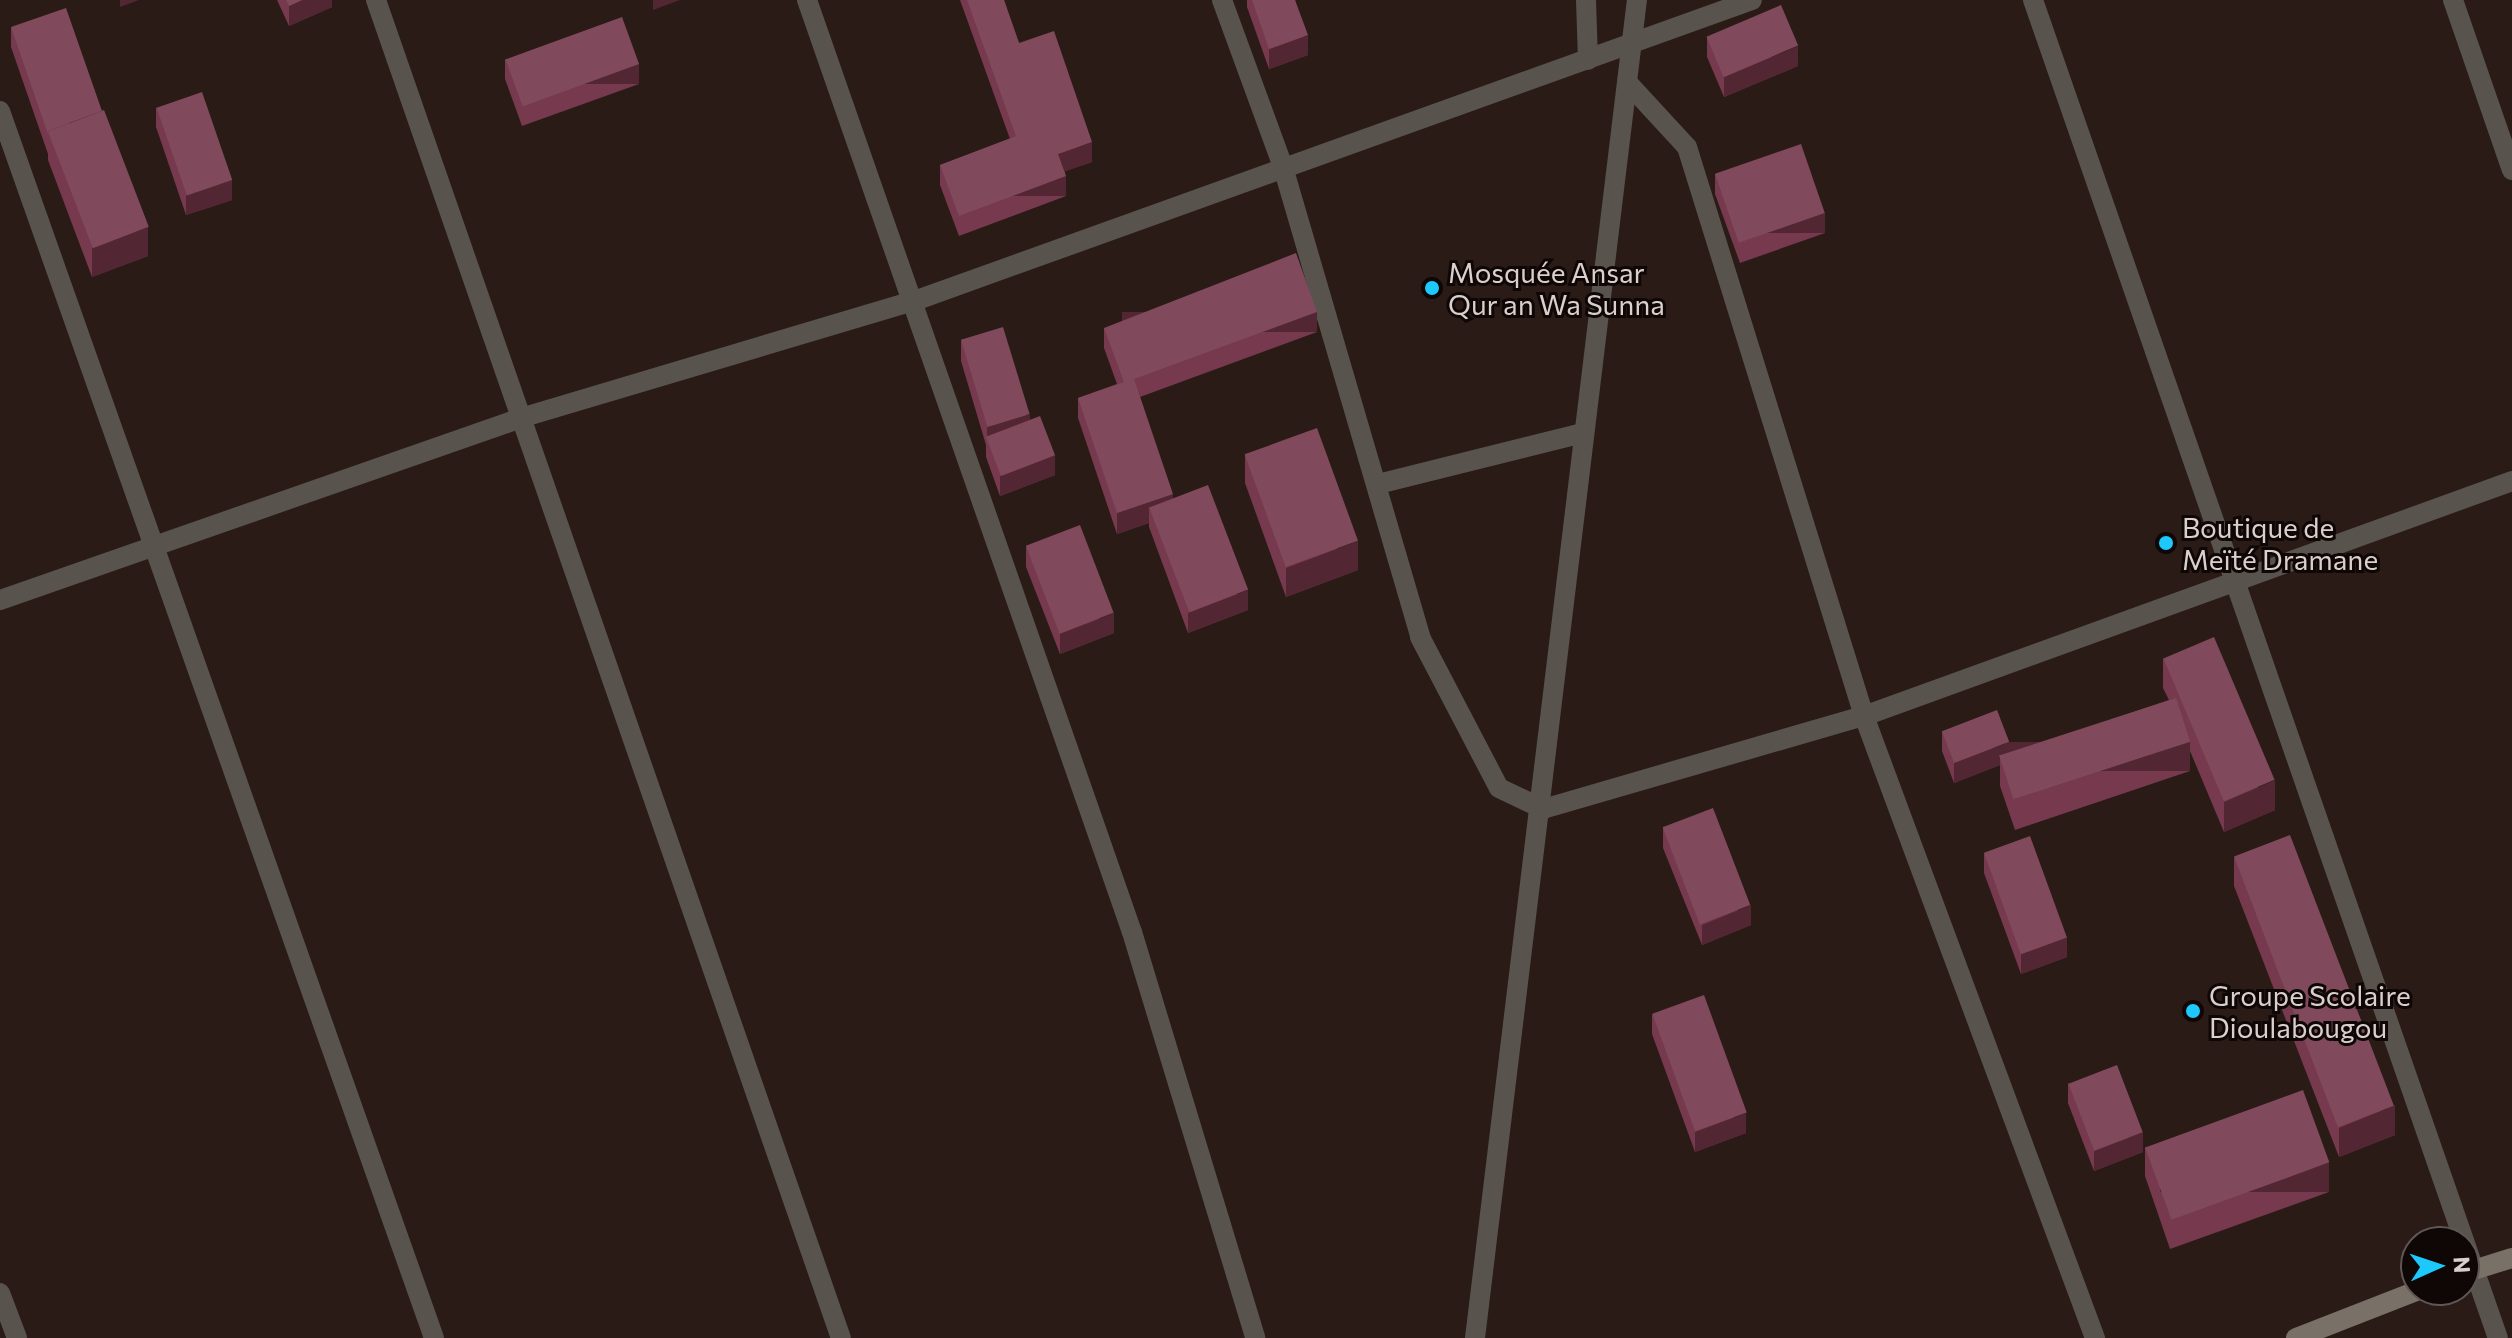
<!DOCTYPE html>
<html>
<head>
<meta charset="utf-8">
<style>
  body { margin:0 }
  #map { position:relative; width:2512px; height:1338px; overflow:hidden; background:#2a1b17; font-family:Commissioner,sans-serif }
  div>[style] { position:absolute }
  .street>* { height:20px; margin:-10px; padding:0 10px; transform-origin:10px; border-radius:10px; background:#58534d }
  .secondary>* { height:20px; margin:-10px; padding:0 10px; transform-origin:10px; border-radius:10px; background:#797067 }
  .wall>* { inset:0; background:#76394e }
  .shaded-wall>* { inset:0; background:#532633; transform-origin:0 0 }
  .building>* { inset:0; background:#81495c; transform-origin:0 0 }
  .dots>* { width:22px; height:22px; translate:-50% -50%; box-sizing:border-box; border:4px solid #0e0706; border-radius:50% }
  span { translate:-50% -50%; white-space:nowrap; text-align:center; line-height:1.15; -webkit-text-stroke:6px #0e0706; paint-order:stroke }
  .poi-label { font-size:28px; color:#dacfcc }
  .left { translate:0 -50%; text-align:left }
  .north { position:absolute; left:2400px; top:1226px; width:80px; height:80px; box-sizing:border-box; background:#0e0706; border:2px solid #605755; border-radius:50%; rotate:87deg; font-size:22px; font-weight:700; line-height:32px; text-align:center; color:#dacfcc }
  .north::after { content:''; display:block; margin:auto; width:28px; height:36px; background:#1dc9fc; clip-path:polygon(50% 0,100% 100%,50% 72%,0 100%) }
</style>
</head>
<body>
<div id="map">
  <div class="street">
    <i style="left:376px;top:0;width:1416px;rotate:70.84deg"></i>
    <i style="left:807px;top:0;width:987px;rotate:70.78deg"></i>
    <i style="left:1132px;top:932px;width:424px;rotate:73.1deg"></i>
    <i style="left:1222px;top:0;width:178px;rotate:69.9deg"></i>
    <i style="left:1283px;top:167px;width:490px;rotate:73.7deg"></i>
    <i style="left:1420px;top:637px;width:170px;rotate:62.4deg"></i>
    <i style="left:1499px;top:788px;width:49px;rotate:25.5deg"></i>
    <i style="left:1543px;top:809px;width:334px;rotate:-16.2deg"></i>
    <i style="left:1864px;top:716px;width:689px;rotate:-19.93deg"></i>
    <i style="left:1586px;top:0;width:60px;rotate:88.1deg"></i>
    <i style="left:2033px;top:0;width:1416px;rotate:70.84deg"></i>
    <i style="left:2453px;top:0;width:180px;rotate:70.9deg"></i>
    <i style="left:1627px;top:82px;width:88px;rotate:47.3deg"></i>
    <i style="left:1687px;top:147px;width:596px;rotate:72.72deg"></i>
    <i style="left:1864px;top:716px;width:664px;rotate:69.63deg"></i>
    <i style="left:0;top:111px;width:1301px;rotate:70.52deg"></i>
    <i style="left:1378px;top:484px;width:211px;rotate:-14deg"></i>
    <i style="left:0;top:600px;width:555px;rotate:-19.25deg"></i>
    <i style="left:524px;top:417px;width:410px;rotate:-16.6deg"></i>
    <i style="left:917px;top:300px;width:887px;rotate:-19.76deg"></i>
    <i style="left:0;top:1293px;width:48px;rotate:69.3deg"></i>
    <i style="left:1475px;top:1338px;width:1348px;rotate:-83.1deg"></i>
  </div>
  <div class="secondary">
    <i style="left:2464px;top:1273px;width:50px;rotate:-17.4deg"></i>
    <i style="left:2296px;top:1338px;width:132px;rotate:-21.3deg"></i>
  </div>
  <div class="wall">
    <i style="clip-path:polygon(277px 0,332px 0,332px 7px,289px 26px)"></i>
    <i style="clip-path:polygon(960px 0,1004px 0,1019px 43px,1092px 162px,1065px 171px,1066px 196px,959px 236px,940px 185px,940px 165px,1010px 139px)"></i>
    <i style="clip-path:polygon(1247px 0,1295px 0,1308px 55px,1269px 69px,1247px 7px)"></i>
    <i style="clip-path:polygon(11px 27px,148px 256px,92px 277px,48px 160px,48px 154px,11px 47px)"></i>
    <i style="clip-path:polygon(1707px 37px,1798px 66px,1724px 97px,1707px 57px)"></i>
    <i style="clip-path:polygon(505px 59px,639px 84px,522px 126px,505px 79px)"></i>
    <i style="clip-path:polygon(156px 107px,232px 200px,186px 215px,156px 127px)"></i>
    <i style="clip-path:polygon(1715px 174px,1825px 233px,1740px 263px,1715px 194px)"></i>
    <i style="clip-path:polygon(1104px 328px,1317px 332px,1140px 397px,1173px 498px,1248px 610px,1188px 633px,1149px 527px,1149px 523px,1117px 534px,1078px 418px,1078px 398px,1117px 384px,1104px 348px)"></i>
    <i style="clip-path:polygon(961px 341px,1030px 420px,1055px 475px,1000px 496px,986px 457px,986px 445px,961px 361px)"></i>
    <i style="clip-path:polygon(1245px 454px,1358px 570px,1286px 597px,1245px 483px)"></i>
    <i style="clip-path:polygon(1026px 547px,1114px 633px,1060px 654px,1026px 567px)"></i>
    <i style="clip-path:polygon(2163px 658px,2275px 810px,2224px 832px,2190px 751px,2190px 771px,2015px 830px,2000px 786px,2000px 765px,1954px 783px,1942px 751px,1942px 731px,2009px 754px,2169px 700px,2163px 688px)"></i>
    <i style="clip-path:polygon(1663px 828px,1751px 925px,1702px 945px,1663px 848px)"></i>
    <i style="clip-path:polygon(1984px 853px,2067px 957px,2021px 974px,1984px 873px)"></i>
    <i style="clip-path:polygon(2234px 857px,2395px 1135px,2339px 1157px,2234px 886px)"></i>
    <i style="clip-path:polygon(1652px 1014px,1746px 1133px,1695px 1152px,1652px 1034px)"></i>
    <i style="clip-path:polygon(2068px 1083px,2143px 1152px,2094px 1171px,2068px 1103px)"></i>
    <i style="clip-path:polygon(2145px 1147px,2329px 1192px,2170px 1249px,2145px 1176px)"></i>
  </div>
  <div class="shaded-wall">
    <i style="clip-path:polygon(120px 0,139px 0,120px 7px)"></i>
    <i style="clip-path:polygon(302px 0,332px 0,332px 7px,289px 26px,289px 6px)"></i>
    <i style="clip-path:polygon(653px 0,680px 0,653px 10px)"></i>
    <i style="clip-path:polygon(1308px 35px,1308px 55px,1269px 69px,1269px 49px)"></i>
    <i style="clip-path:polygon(1798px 46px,1798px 66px,1724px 97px,1724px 77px)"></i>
    <i style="left:639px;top:64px;width:20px;height:124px;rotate:90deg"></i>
    <i style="clip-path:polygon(1092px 142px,1092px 162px,1058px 174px,1058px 154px)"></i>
    <i style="left:1066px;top:176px;width:20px;height:114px;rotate:90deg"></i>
    <i style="clip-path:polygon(232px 180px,232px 200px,186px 215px,186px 195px)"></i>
    <i style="left:1825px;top:213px;width:20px;height:90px;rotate:90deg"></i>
    <i style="clip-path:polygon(148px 227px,148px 256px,92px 277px,92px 248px)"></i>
    <i style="left:1317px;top:312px;width:20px;height:195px;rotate:90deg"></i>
    <i style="clip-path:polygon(1030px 414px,1030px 434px,987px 440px,987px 427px)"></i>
    <i style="clip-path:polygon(1055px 455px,1055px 475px,1000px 496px,1000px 476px)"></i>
    <i style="clip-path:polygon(1173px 494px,1173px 515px,1149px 507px,1149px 523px,1117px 534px,1117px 513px)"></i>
    <i style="clip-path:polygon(1358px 541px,1358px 570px,1286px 597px,1286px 568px)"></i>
    <i style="clip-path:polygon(1248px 590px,1248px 610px,1188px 633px,1188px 613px)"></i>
    <i style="clip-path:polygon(1114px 613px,1114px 633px,1060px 654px,1060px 634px)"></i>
    <i style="clip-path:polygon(2009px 742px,2009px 762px,2000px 757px,2000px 765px,1954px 783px,1954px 763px)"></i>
    <i style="left:2190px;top:742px;width:29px;height:185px;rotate:90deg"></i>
    <i style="clip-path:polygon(2275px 780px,2275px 810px,2224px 832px,2224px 802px)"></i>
    <i style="clip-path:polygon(1751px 905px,1751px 925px,1702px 945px,1702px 925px)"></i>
    <i style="clip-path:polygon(2067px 937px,2067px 957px,2021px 974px,2021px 954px)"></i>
    <i style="clip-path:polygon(2395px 1105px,2395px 1135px,2339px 1157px,2339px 1128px)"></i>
    <i style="clip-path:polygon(1746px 1113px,1746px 1133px,1695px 1152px,1695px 1132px)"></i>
    <i style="clip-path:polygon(2143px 1132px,2143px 1152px,2094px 1171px,2094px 1151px)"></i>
    <i style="left:2329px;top:1163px;width:29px;height:169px;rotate:90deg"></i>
  </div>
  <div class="building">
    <i style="clip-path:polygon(286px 0,302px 0,289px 6px)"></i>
    <i style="clip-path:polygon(967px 0,1004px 0,1019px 43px,1054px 31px,1092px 142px,1058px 154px,1066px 176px,959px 216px,940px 165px,1016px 136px)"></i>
    <i style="clip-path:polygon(1252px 0,1295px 0,1308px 35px,1269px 49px)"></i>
    <i style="left:1781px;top:5px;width:44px;height:81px;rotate:67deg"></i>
    <i style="clip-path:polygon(66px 8px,102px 111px,48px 131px,48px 134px,11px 27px)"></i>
    <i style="left:622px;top:17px;width:50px;height:124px;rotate:70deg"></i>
    <i style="left:202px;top:92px;width:93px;height:48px;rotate:71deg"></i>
    <i style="left:104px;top:110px;width:125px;height:60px;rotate:69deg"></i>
    <i style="left:1801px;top:144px;width:73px;height:91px;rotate:71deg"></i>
    <i style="clip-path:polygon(1296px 253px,1317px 312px,1134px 379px,1173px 494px,1117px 513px,1078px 398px,1124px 382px,1104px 328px)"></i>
    <i style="left:1003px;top:327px;width:91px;height:44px;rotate:73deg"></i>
    <i style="left:1040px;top:416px;width:42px;height:58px;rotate:69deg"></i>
    <i style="left:1317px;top:428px;width:120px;height:77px;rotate:70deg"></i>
    <i style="left:1208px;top:485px;width:112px;height:63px;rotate:69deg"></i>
    <i style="left:1080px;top:525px;width:94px;height:58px;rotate:69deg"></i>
    <i style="left:2214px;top:637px;width:155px;height:55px;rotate:67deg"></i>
    <i style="left:2176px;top:698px;width:46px;height:186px;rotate:72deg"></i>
    <i style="left:1997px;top:710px;width:34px;height:59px;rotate:69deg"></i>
    <i style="left:1713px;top:808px;width:104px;height:54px;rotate:69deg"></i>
    <i style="left:2290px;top:835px;width:290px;height:60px;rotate:69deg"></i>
    <i style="left:2030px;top:836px;width:108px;height:49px;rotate:70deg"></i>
    <i style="left:1704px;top:995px;width:125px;height:55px;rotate:70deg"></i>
    <i style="left:2117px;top:1065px;width:72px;height:52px;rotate:69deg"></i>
    <i style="left:2303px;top:1090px;width:77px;height:168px;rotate:70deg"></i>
  </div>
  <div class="dots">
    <i style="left:1432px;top:288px;background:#1dc9fc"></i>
    <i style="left:2166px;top:543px;background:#1dc9fc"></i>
    <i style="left:2193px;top:1011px;background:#1dc9fc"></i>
  </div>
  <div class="poi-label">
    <span class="left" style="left:1448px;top:288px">Mosquée Ansar<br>Qur an Wa Sunna</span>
    <span class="left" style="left:2182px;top:543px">Boutique de<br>Meïté Dramane</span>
    <span class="left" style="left:2209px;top:1011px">Groupe Scolaire<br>Dioulabougou</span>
  </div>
  <div class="north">N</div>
</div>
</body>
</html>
